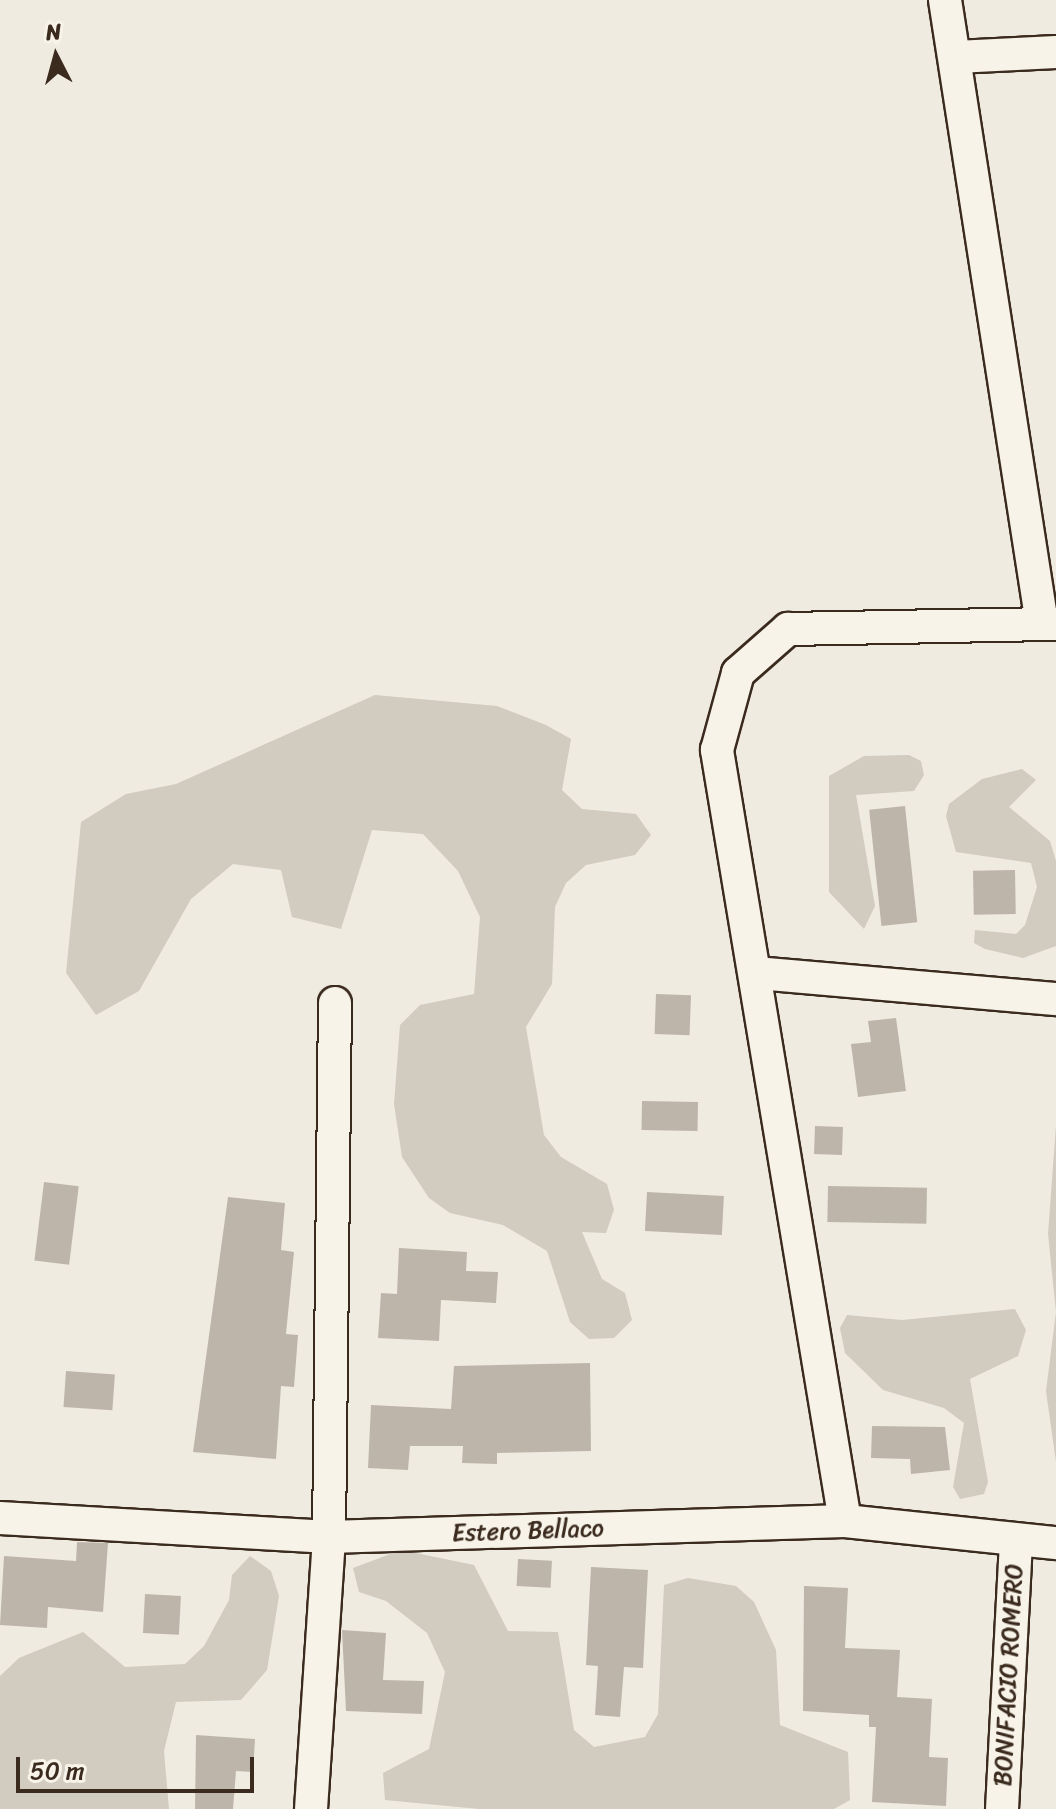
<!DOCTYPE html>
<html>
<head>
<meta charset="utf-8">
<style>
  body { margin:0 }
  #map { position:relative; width:1056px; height:1809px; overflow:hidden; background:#efebe0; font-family:Sriracha,sans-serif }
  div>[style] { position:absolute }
  .green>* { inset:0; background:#d1cbc0 }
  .building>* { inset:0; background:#bdb5aa; transform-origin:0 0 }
  .roads { filter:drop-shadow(2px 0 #3b2a1e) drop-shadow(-2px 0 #3b2a1e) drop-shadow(0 2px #3b2a1e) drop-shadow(0 -2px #3b2a1e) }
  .minor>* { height:32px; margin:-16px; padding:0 16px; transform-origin:16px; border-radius:16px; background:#f7f3e8 }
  span { translate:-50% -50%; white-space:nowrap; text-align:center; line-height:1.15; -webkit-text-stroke:6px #f7f3e8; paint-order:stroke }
  .street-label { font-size:24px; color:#3b2a1e }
  .north { position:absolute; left:16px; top:16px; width:80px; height:80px; -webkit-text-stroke:6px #f7f3e8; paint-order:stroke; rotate:354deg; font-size:22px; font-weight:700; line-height:32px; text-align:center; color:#3b2a1e }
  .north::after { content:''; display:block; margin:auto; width:28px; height:36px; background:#3b2a1e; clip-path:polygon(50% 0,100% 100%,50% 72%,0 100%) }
  .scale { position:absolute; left:16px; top:1757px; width:238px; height:36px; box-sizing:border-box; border:4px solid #3b2a1e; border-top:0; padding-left:10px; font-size:24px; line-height:28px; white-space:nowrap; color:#3b2a1e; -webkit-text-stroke:6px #f7f3e8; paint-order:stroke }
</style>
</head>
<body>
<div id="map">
  <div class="green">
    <i style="clip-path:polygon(375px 695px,497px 706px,546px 725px,571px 739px,562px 790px,582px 809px,636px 814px,651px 835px,635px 855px,586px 865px,566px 883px,555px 907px,552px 984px,526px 1027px,544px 1135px,561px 1157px,607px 1184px,614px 1210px,606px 1233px,582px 1232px,602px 1279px,625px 1293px,632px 1320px,614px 1338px,589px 1339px,570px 1322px,547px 1251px,503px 1225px,450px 1213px,429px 1198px,402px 1157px,394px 1104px,400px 1025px,420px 1005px,474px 994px,480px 917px,458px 871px,423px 834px,372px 830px,341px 929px,292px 917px,281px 870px,233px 864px,191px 899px,139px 991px,96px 1015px,66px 973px,81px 822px,126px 794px,176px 784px)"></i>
    <i style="clip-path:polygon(909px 755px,921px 761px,924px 775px,914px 791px,856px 795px,875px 906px,864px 929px,829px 892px,829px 776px,864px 756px)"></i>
    <i style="clip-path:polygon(1022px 769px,1036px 780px,1009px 807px,1050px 841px,1056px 861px,1056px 946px,1023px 958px,985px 949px,974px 943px,975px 930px,1016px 934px,1025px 925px,1037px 887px,1031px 863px,956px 852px,946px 816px,949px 804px,982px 779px)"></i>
    <i style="clip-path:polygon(1056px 1125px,1056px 1462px,1046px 1391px,1056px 1312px,1048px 1234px)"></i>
    <i style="clip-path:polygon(1015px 1309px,1026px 1330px,1018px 1356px,970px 1379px,988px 1482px,984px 1494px,960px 1499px,953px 1487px,964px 1423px,944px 1408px,883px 1390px,845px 1353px,840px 1328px,847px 1315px,902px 1320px)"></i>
    <i style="clip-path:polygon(401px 1550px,474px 1565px,508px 1631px,558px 1632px,574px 1730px,594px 1747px,645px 1737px,658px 1714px,664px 1585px,688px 1578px,736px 1586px,754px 1602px,776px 1650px,780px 1725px,848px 1752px,850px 1800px,834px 1809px,479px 1809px,385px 1800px,383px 1773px,429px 1749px,445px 1672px,427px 1633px,386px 1601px,359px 1592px,353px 1568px)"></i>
    <i style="clip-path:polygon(250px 1556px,271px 1571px,279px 1596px,267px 1670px,241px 1700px,176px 1702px,164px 1751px,169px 1809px,0 1809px,0 1676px,19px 1658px,83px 1632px,125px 1667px,185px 1664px,204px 1646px,229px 1600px,232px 1575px)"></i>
  </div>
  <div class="building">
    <i style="left:905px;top:806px;width:117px;height:36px;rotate:84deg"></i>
    <i style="left:1015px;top:870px;width:44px;height:42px;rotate:89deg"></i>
    <i style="left:656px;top:994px;width:35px;height:40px;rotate:2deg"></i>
    <i style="clip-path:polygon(896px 1018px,906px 1091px,858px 1097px,851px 1044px,871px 1042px,868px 1021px)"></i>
    <i style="left:642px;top:1101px;width:56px;height:29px;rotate:1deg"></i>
    <i style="left:815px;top:1126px;width:28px;height:28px;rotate:2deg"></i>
    <i style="left:44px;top:1182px;width:35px;height:79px;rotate:7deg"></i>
    <i style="left:828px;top:1186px;width:99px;height:36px;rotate:1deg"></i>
    <i style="left:647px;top:1192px;width:77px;height:39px;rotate:3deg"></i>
    <i style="clip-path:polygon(228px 1197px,285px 1203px,281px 1250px,294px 1252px,286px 1334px,298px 1335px,294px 1387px,281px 1386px,276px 1459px,193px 1452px)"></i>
    <i style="clip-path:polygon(399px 1248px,467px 1252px,466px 1271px,498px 1272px,496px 1303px,441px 1300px,439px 1341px,378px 1338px,381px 1293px,397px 1294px)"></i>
    <i style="clip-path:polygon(590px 1363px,591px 1451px,497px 1453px,497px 1464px,462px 1463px,463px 1446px,410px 1446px,408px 1470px,368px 1468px,371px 1405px,451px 1409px,454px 1366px)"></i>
    <i style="left:66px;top:1371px;width:49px;height:36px;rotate:4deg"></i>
    <i style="clip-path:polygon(872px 1426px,945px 1427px,950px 1470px,911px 1474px,910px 1459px,871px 1458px)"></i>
    <i style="clip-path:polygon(77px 1542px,108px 1543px,103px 1612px,48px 1607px,47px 1628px,0 1625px,4px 1556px,76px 1561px)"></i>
    <i style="left:518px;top:1559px;width:34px;height:27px;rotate:3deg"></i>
    <i style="clip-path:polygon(591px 1567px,648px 1570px,643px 1668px,624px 1667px,620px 1717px,595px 1715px,598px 1666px,586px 1665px)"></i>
    <i style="clip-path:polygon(804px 1586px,848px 1588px,845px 1648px,900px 1650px,897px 1697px,932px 1699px,929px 1757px,948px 1758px,946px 1806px,872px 1802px,876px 1727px,869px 1727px,869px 1715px,803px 1711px)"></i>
    <i style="left:145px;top:1594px;width:36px;height:39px;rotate:3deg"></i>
    <i style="clip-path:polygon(342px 1630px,386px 1633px,383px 1680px,424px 1681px,422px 1714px,346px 1711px)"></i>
    <i style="clip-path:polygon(196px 1735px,255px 1739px,253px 1772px,236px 1771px,233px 1809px,195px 1809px)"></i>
  </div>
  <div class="roads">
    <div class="minor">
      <i style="left:945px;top:0;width:631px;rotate:81.16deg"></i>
      <i style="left:956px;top:57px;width:100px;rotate:-2.9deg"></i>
      <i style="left:757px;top:973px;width:300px;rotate:5deg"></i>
      <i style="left:0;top:1518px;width:330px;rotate:3.3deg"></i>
      <i style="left:329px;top:1537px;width:516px;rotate:-1.78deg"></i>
      <i style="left:845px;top:1521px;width:212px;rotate:6deg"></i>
      <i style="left:845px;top:1521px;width:782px;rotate:-99.43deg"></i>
      <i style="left:717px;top:750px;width:80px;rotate:-74.7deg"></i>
      <i style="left:738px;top:673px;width:67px;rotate:-41.3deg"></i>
      <i style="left:788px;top:629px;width:268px;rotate:-1.1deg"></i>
      <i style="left:311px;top:1809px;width:273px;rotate:-86.2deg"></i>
      <i style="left:329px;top:1537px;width:534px;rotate:-89.36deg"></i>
      <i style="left:1002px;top:1809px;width:268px;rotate:-87deg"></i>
    </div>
  </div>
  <div class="street-label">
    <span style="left:528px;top:1531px;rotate:-2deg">Estero Bellaco</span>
    <span style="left:1009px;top:1675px;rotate:-87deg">BONIFACIO ROMERO</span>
  </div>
  <div class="north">N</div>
  <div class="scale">50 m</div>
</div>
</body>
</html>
